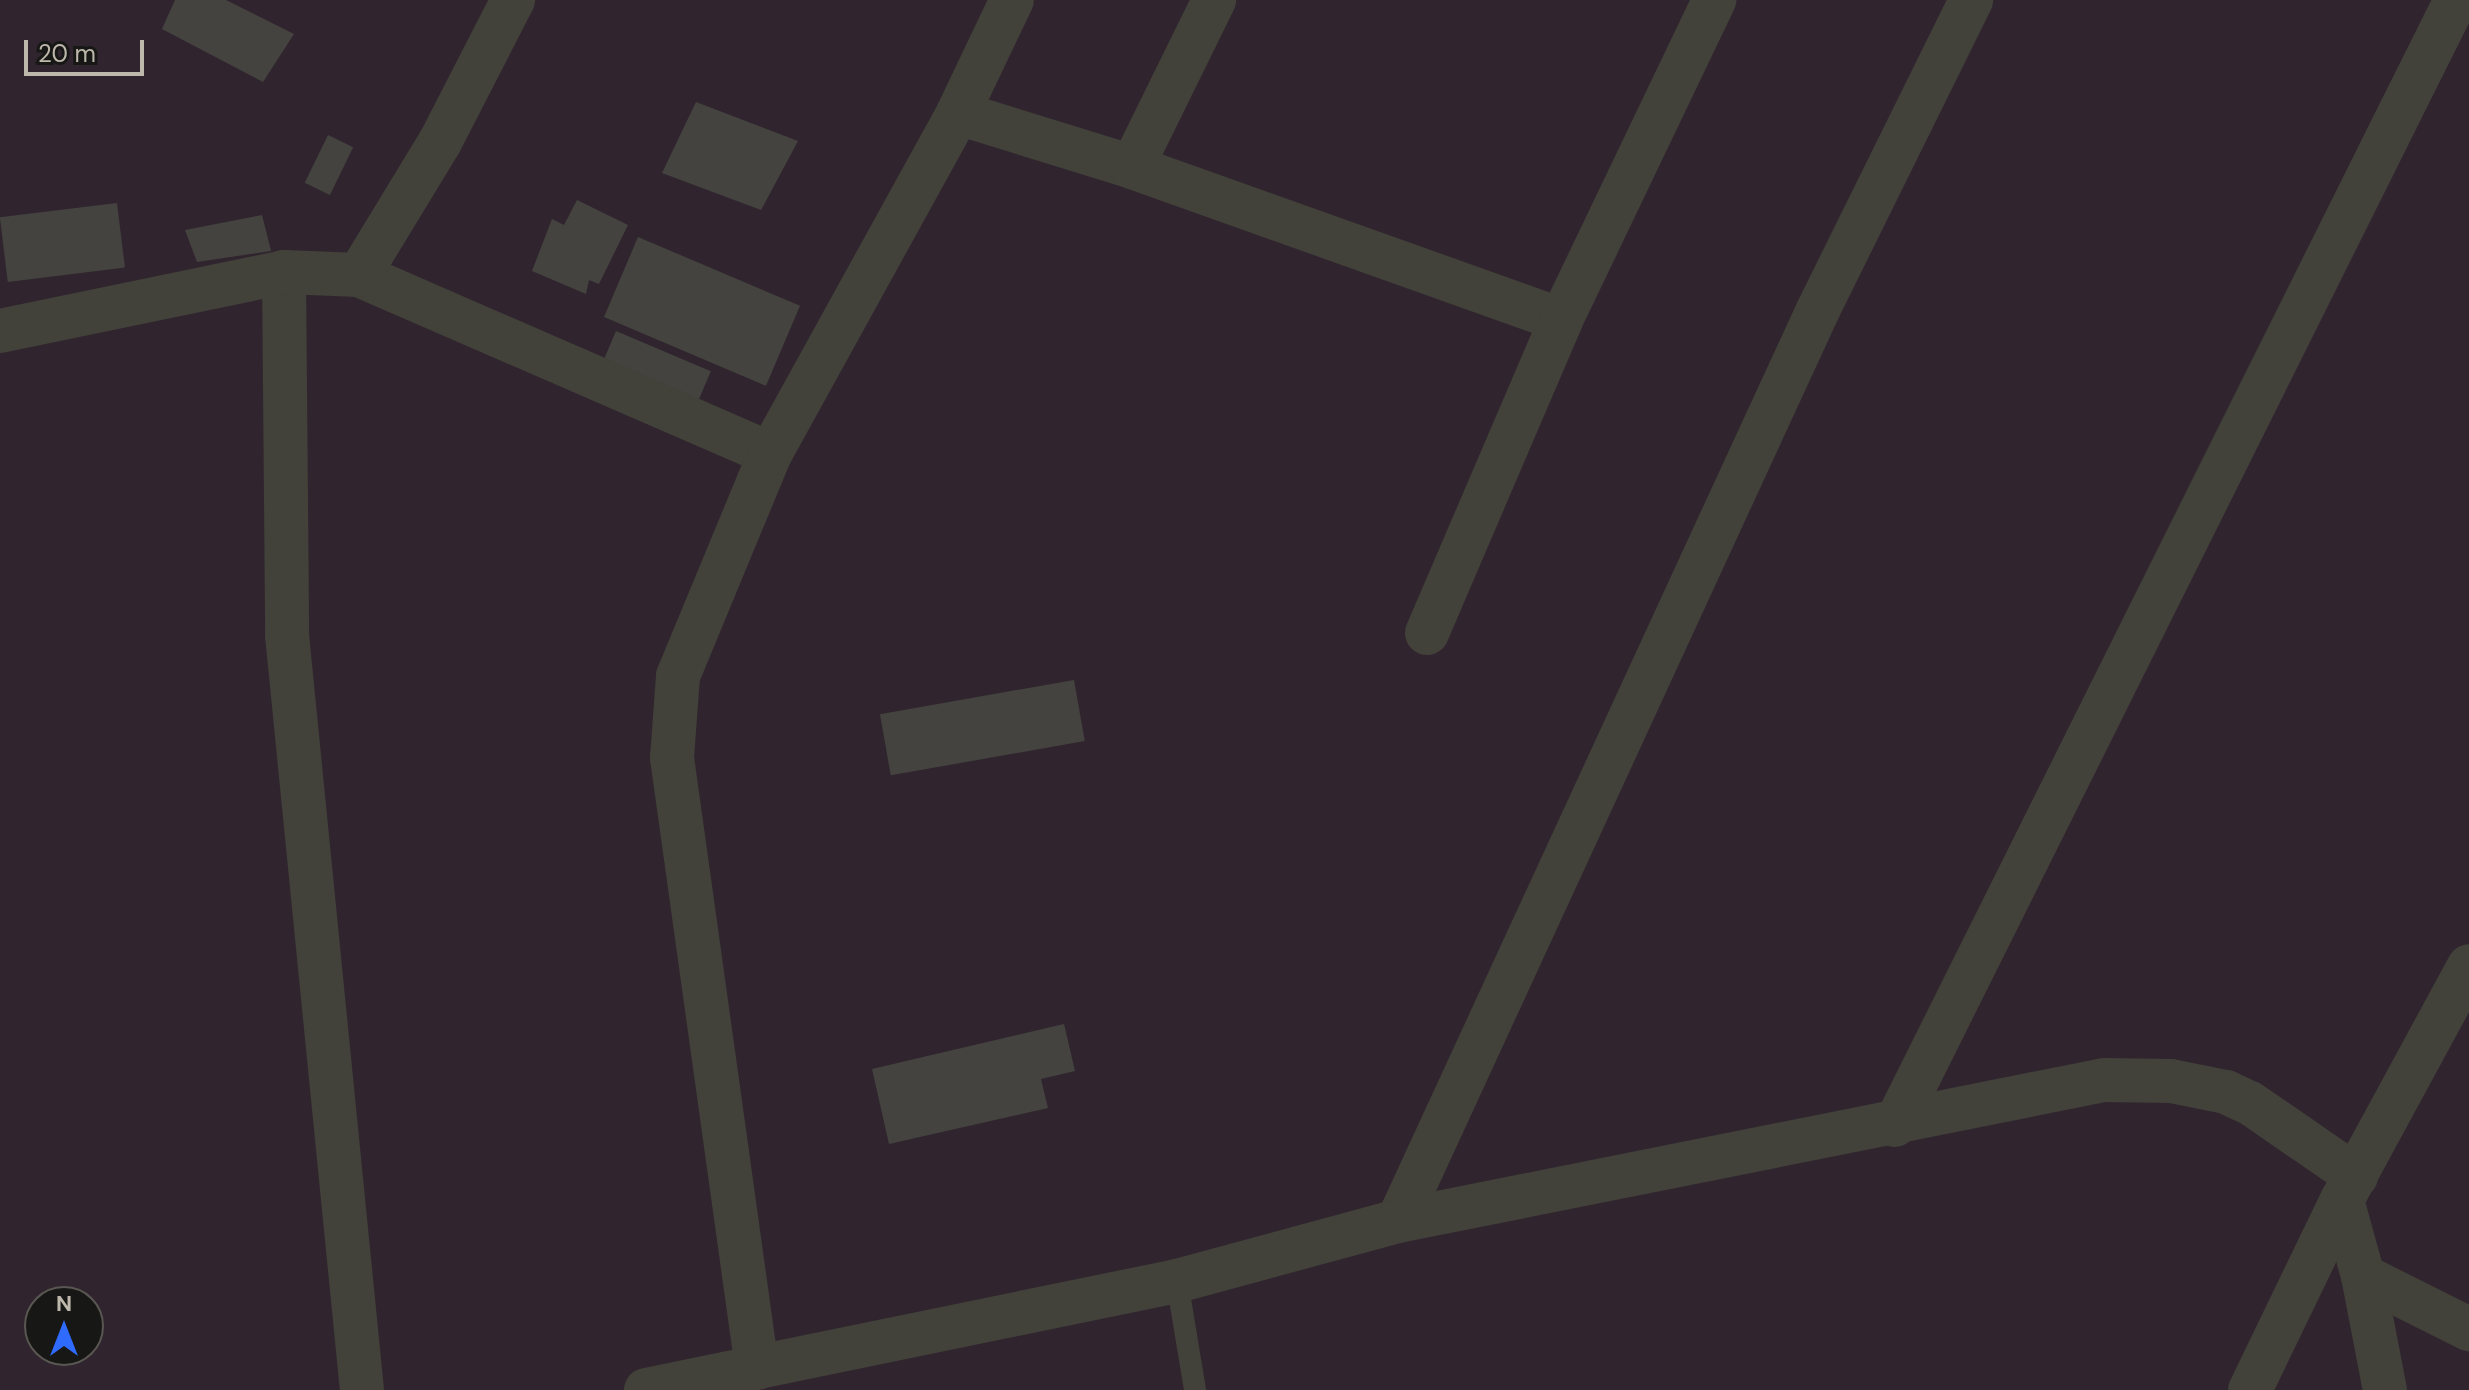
<!DOCTYPE html>
<html>
<head>
<meta charset="utf-8">
<style>
  body { margin:0 }
  #map { position:relative; width:2469px; height:1390px; overflow:hidden; background:#1c1c1a; font-family:"DM Sans",sans-serif }
  div>[style] { position:absolute }
  .green>* { inset:0; background:#30252e }
  .building>* { inset:0; background:#44433f; transform-origin:0 0 }
  .service>* { height:22px; margin:-11px; padding:0 11px; transform-origin:11px; border-radius:11px; background:#42413a }
  .minor>* { height:44px; margin:-22px; padding:0 22px; transform-origin:22px; border-radius:22px; background:#42413a }
  span { translate:-50% -50%; white-space:nowrap; text-align:center; line-height:1.15; -webkit-text-stroke:8px #171715; paint-order:stroke }
  .north { position:absolute; left:24px; top:1286px; width:80px; height:80px; box-sizing:border-box; background:#171715; border:2px solid #595751; border-radius:50%; rotate:0deg; font-size:22px; font-weight:700; line-height:32px; text-align:center; color:#bdb8ab }
  .north::after { content:''; display:block; margin:auto; width:28px; height:36px; background:#2f6bff; clip-path:polygon(50% 0,100% 100%,50% 72%,0 100%) }
  .scale { position:absolute; left:24px; top:40px; width:120px; height:36px; box-sizing:border-box; border:4px solid #bdb8ab; border-top:0; padding-left:10px; font-size:24px; line-height:28px; white-space:nowrap; color:#bdb8ab; -webkit-text-stroke:6px #171715; paint-order:stroke }
</style>
</head>
<body>
<div id="map">
  <div class="green">
    <i style="clip-path:polygon(evenodd,0 0,2469px 0,2469px 1390px,0 1390px,0 0,40px 1302px,88px 1302px,88px 1350px,40px 1350px,40px 1302px)"></i>
  </div>
  <div class="building">
    <i style="clip-path:polygon(175px 0,226px 0,294px 34px,263px 82px,162px 29px)"></i>
    <i style="clip-path:polygon(696px 102px,798px 141px,761px 210px,662px 173px)"></i>
    <i style="left:328px;top:135px;width:28px;height:53px;rotate:26deg"></i>
    <i style="clip-path:polygon(577px 200px,628px 225px,599px 284px,589px 280px,586px 294px,532px 271px,552px 219px,564px 225px)"></i>
    <i style="left:117px;top:203px;width:65px;height:118px;rotate:83deg"></i>
    <i style="clip-path:polygon(262px 215px,271px 251px,197px 262px,185px 230px)"></i>
    <i style="left:638px;top:237px;width:176px;height:87px;rotate:23deg"></i>
    <i style="left:616px;top:331px;width:103px;height:46px;rotate:23deg"></i>
    <i style="left:1074px;top:680px;width:62px;height:197px;rotate:80deg"></i>
    <i style="clip-path:polygon(1064px 1024px,1075px 1071px,1041px 1079px,1048px 1108px,889px 1144px,872px 1069px)"></i>
  </div>
  <div class="service">
    <i style="left:1177px;top:1281px;width:110px;rotate:80.6deg"></i>
  </div>
  <div class="minor">
    <i style="left:958px;top:113px;width:182px;rotate:17.2deg"></i>
    <i style="left:1132px;top:167px;width:455px;rotate:19.6deg"></i>
    <i style="left:1132px;top:167px;width:186px;rotate:-63.8deg"></i>
    <i style="left:284px;top:272px;width:363px;rotate:89.5deg"></i>
    <i style="left:287px;top:635px;width:759px;rotate:84.33deg"></i>
    <i style="left:359px;top:275px;width:448px;rotate:23.5deg"></i>
    <i style="left:0;top:331px;width:290px;rotate:-11.7deg"></i>
    <i style="left:284px;top:272px;width:75px;rotate:2.3deg"></i>
    <i style="left:359px;top:275px;width:156px;rotate:-58.7deg"></i>
    <i style="left:440px;top:142px;width:160px;rotate:-62.8deg"></i>
    <i style="left:1427px;top:633px;width:340px;rotate:-66.8deg"></i>
    <i style="left:1561px;top:320px;width:355px;rotate:-64.4deg"></i>
    <i style="left:1895px;top:1125px;width:1257px;rotate:-63.5deg"></i>
    <i style="left:2342px;top:1200px;width:79px;rotate:74.6deg"></i>
    <i style="left:2363px;top:1276px;width:119px;rotate:26.6deg"></i>
    <i style="left:1398px;top:1221px;width:1001px;rotate:-65.25deg"></i>
    <i style="left:1817px;top:312px;width:348px;rotate:-63.7deg"></i>
    <i style="left:2363px;top:1276px;width:116px;rotate:79.1deg"></i>
    <i style="left:757px;top:1368px;width:616px;rotate:-97.93deg"></i>
    <i style="left:672px;top:758px;width:82px;rotate:-85.8deg"></i>
    <i style="left:678px;top:676px;width:240px;rotate:-67.5deg"></i>
    <i style="left:770px;top:454px;width:389px;rotate:-61.1deg"></i>
    <i style="left:958px;top:113px;width:125px;rotate:-64.5deg"></i>
    <i style="left:646px;top:1390px;width:542px;rotate:-11.6deg"></i>
    <i style="left:1177px;top:1281px;width:229px;rotate:-15.2deg"></i>
    <i style="left:1398px;top:1221px;width:720px;rotate:-11.29deg"></i>
    <i style="left:2104px;top:1080px;width:67px;rotate:0.9deg"></i>
    <i style="left:2171px;top:1081px;width:56px;rotate:11.3deg"></i>
    <i style="left:2226px;top:1092px;width:26px;rotate:25deg"></i>
    <i style="left:2250px;top:1103px;width:129px;rotate:34.6deg"></i>
    <i style="left:2250px;top:1390px;width:211px;rotate:-64.2deg"></i>
    <i style="left:2342px;top:1200px;width:266px;rotate:-61.5deg"></i>
  </div>
  <div class="north">N</div>
  <div class="scale">20 m</div>
</div>
</body>
</html>
